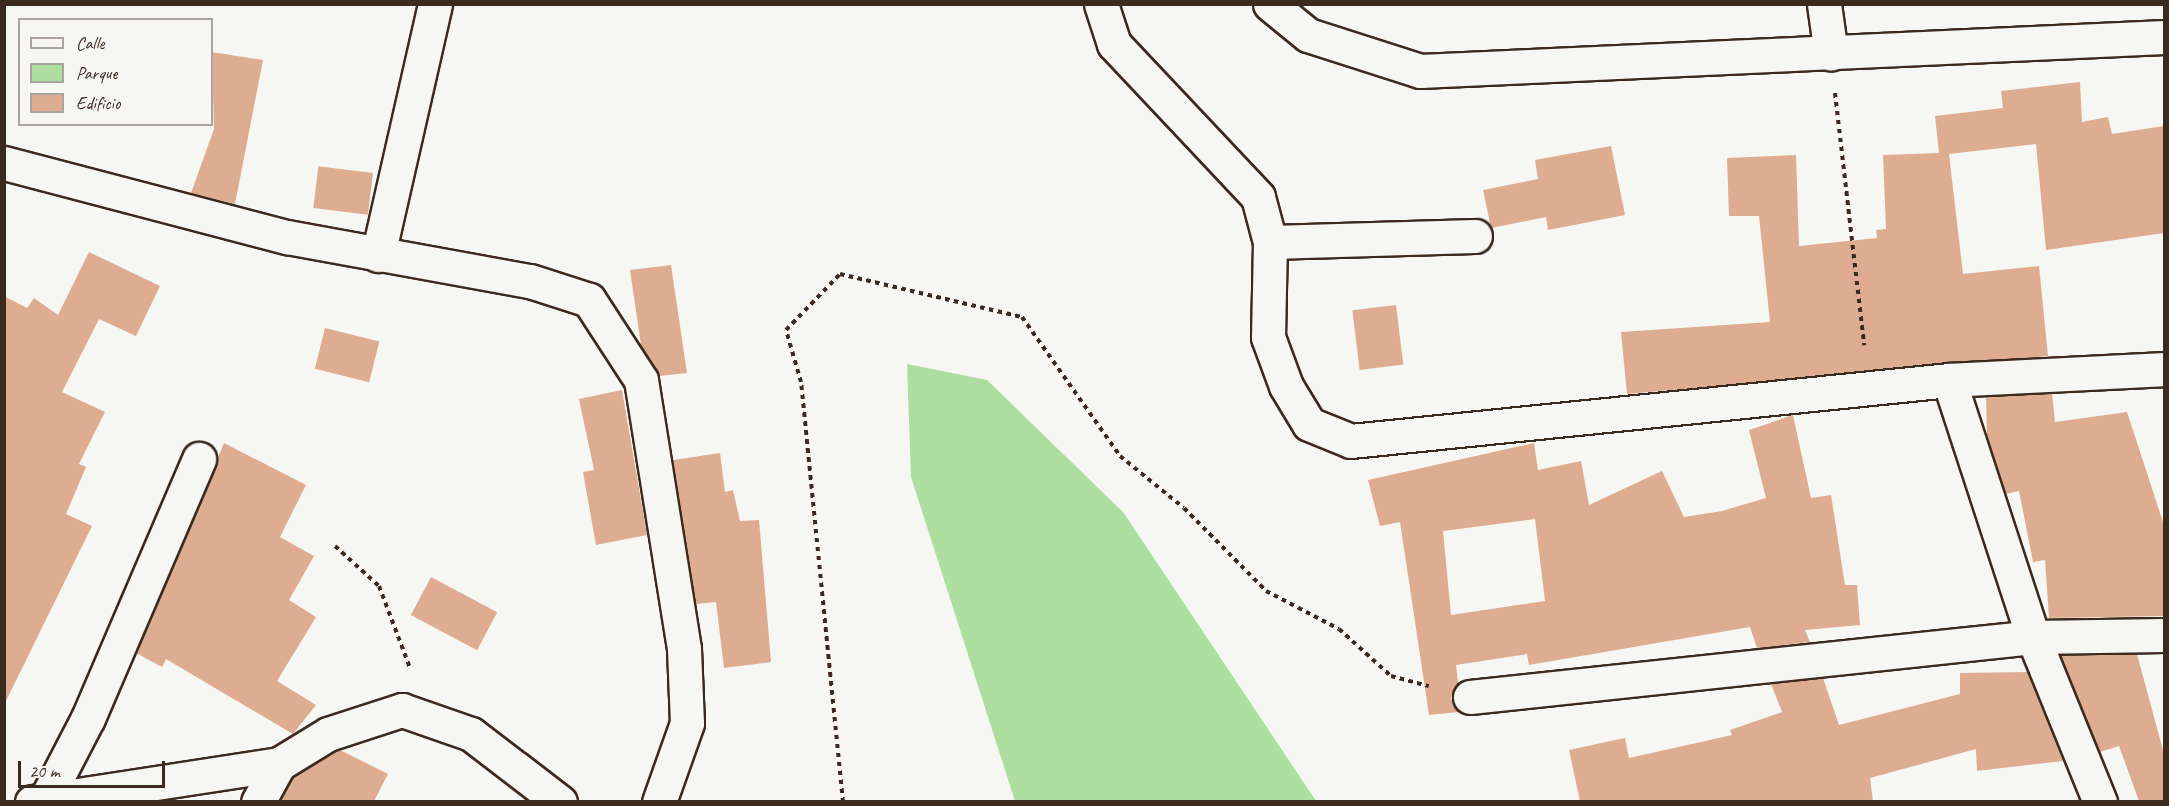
<!DOCTYPE html>
<html>
<head>
<meta charset="utf-8">
<style>
  body { margin:0 }
  #map { position:relative; width:2169px; height:806px; overflow:hidden; background:#f6f6f2; font-family:Caveat,sans-serif }
  div>[style] { position:absolute }
  .green>* { inset:0; background:#adde9f }
  .building>* { inset:0; background:#dead91; transform-origin:0 0 }
  .path>* { height:4px; margin-top:-2px; transform-origin:0; background:repeating-linear-gradient(90deg,#3b2a1e 0 4.5px,transparent 0 9px) }
  .roads { filter:drop-shadow(2px 0 #3b2a1e) drop-shadow(-2px 0 #3b2a1e) drop-shadow(0 2px #3b2a1e) drop-shadow(0 -2px #3b2a1e) }
  .street>* { height:33px; margin:-16.5px; padding:0 16.5px; transform-origin:16.5px; border-radius:16.5px; background:#f6f6f2 }
  span { translate:-50% -50%; white-space:nowrap; text-align:center; line-height:1.15; -webkit-text-stroke:4.5px #f6f6f2; paint-order:stroke }
  .frame { position:absolute; inset:0; border:6px solid #3b2a1e; pointer-events:none }
  .legend { position:absolute; left:18px; top:18px; width:195px; height:108px; box-sizing:border-box; background:#f6f6f2; border:2px solid #aba49d; margin:0; padding:8px 10px; list-style:none; font-size:18px; color:#3b2a1e }
  .legend li { display:flex; align-items:center; gap:12px; height:30px }
  .legend b { width:30px; border:2px solid #aba49d }
  .scale { position:absolute; left:18px; top:761px; width:147px; height:27px; box-sizing:border-box; border:3px solid #3b2a1e; border-top:0; padding-left:8px; font-size:18px; line-height:21px; white-space:nowrap; color:#3b2a1e; -webkit-text-stroke:4px #f6f6f2; paint-order:stroke }
</style>
</head>
<body>
<div id="map">
  <div class="green">
    <i style="clip-path:polygon(907px 364px,987px 380px,1123px 512px,1316px 801px,1015px 801px,911px 477px)"></i>
  </div>
  <div class="building">
    <i style="clip-path:polygon(212px 52px,263px 60px,235px 204px,191px 193px,214px 129px)"></i>
    <i style="clip-path:polygon(2080px 82px,2082px 122px,2108px 117px,2112px 134px,2164px 126px,2164px 233px,2046px 250px,2036px 144px,1949px 154px,1963px 274px,2039px 266px,2048px 356px,1627px 394px,1621px 332px,1770px 322px,1759px 216px,1729px 216px,1727px 158px,1796px 155px,1799px 246px,1877px 238px,1876px 230px,1886px 229px,1883px 155px,1939px 153px,1935px 116px,2003px 108px,2001px 91px)"></i>
    <i style="clip-path:polygon(1611px 146px,1625px 215px,1548px 230px,1546px 217px,1491px 228px,1483px 190px,1538px 179px,1535px 160px)"></i>
    <i style="left:373px;top:173px;width:42px;height:55px;rotate:97deg"></i>
    <i style="clip-path:polygon(89px 252px,160px 286px,136px 336px,99px 319px,62px 392px,105px 412px,79px 464px,86px 467px,66px 514px,92px 526px,4px 705px,4px 296px,27px 308px,34px 298px,58px 315px)"></i>
    <i style="clip-path:polygon(671px 265px,687px 373px,659px 376px,641px 345px,630px 270px)"></i>
    <i style="left:1396px;top:305px;width:60px;height:44px;rotate:83deg"></i>
    <i style="left:325px;top:328px;width:56px;height:42px;rotate:14deg"></i>
    <i style="clip-path:polygon(622px 390px,647px 535px,596px 545px,583px 472px,594px 470px,579px 399px)"></i>
    <i style="clip-path:polygon(2052px 393px,2055px 422px,2127px 412px,2164px 525px,2164px 616px,2049px 618px,2045px 560px,2033px 562px,2019px 491px,2006px 494px,1987px 435px,1986px 397px)"></i>
    <i style="clip-path:polygon(evenodd,1793px 415px,1811px 498px,1831px 495px,1845px 585px,1857px 585px,1860px 625px,1805px 630px,1810px 642px,1757px 648px,1750px 627px,1529px 665px,1527px 654px,1456px 665px,1458px 683px,1451px 698px,1459px 712px,1429px 715px,1400px 522px,1380px 526px,1368px 480px,1534px 443px,1538px 470px,1581px 461px,1589px 505px,1662px 471px,1684px 517px,1722px 511px,1766px 498px,1749px 430px,1793px 415px,1535px 519px,1545px 601px,1451px 615px,1443px 531px,1535px 519px)"></i>
    <i style="clip-path:polygon(224px 443px,306px 485px,280px 537px,314px 556px,289px 600px,316px 617px,277px 681px,316px 705px,293px 734px,166px 659px,162px 667px,136px 653px)"></i>
    <i style="clip-path:polygon(720px 453px,725px 492px,733px 490px,740px 521px,759px 520px,771px 662px,724px 668px,716px 602px,696px 604px,673px 460px)"></i>
    <i style="left:431px;top:577px;width:75px;height:43px;rotate:28deg"></i>
    <i style="clip-path:polygon(2137px 654px,2164px 754px,2164px 801px,2139px 801px,2119px 746px,2100px 752px,2061px 655px)"></i>
    <i style="clip-path:polygon(2027px 672px,2063px 761px,1977px 771px,1976px 749px,1870px 778px,1873px 801px,1580px 801px,1569px 750px,1625px 738px,1629px 758px,1732px 735px,1730px 730px,1782px 712px,1771px 684px,1823px 678px,1839px 725px,1960px 694px,1960px 673px)"></i>
    <i style="clip-path:polygon(340px 750px,388px 774px,374px 801px,280px 801px,293px 777px)"></i>
  </div>
  <div class="path">
    <i style="left:1835px;top:93px;width:254px;rotate:83.4deg"></i>
    <i style="left:335px;top:546px;width:59px;rotate:42.3deg"></i>
    <i style="left:379px;top:586px;width:88px;rotate:69.3deg"></i>
    <i style="left:843px;top:802px;width:422px;rotate:-95.7deg"></i>
    <i style="left:801px;top:382px;width:54px;rotate:-106.1deg"></i>
    <i style="left:786px;top:330px;width:78px;rotate:-46deg"></i>
    <i style="left:840px;top:274px;width:187px;rotate:13.3deg"></i>
    <i style="left:1022px;top:317px;width:170px;rotate:54.8deg"></i>
    <i style="left:1120px;top:456px;width:82px;rotate:39.1deg"></i>
    <i style="left:1184px;top:508px;width:117px;rotate:45.3deg"></i>
    <i style="left:1266px;top:591px;width:82px;rotate:27.5deg"></i>
    <i style="left:1339px;top:629px;width:70px;rotate:42.1deg"></i>
    <i style="left:1391px;top:676px;width:39px;rotate:15deg"></i>
  </div>
  <div class="roads">
    <div class="street">
      <i style="left:1101px;top:4px;width:42px;rotate:72deg"></i>
      <i style="left:1114px;top:44px;width:210px;rotate:46.7deg"></i>
      <i style="left:1258px;top:197px;width:47px;rotate:75.1deg"></i>
      <i style="left:1270px;top:242px;width:95px;rotate:91.2deg"></i>
      <i style="left:1268px;top:337px;width:52px;rotate:69.8deg"></i>
      <i style="left:1286px;top:386px;width:44px;rotate:58.8deg"></i>
      <i style="left:1309px;top:424px;width:45px;rotate:22deg"></i>
      <i style="left:1351px;top:441px;width:601px;rotate:-5.82deg"></i>
      <i style="left:1949px;top:380px;width:215px;rotate:-2.9deg"></i>
      <i style="left:1270px;top:4px;width:49px;rotate:39.2deg"></i>
      <i style="left:1308px;top:35px;width:118px;rotate:17.8deg"></i>
      <i style="left:1420px;top:71px;width:745px;rotate:-2.62deg"></i>
      <i style="left:1824px;top:4px;width:50px;rotate:82deg"></i>
      <i style="left:4px;top:163px;width:293px;rotate:14.7deg"></i>
      <i style="left:287px;top:237px;width:247px;rotate:10.3deg"></i>
      <i style="left:530px;top:281px;width:62px;rotate:17.9deg"></i>
      <i style="left:589px;top:300px;width:95px;rotate:57deg"></i>
      <i style="left:641px;top:380px;width:272px;rotate:80.9deg"></i>
      <i style="left:684px;top:649px;width:74px;rotate:87.7deg"></i>
      <i style="left:687px;top:723px;width:84px;rotate:109.5deg"></i>
      <i style="left:1270px;top:242px;width:205px;rotate:-1.7deg"></i>
      <i style="left:378px;top:255px;width:257px;rotate:-77.2deg"></i>
      <i style="left:1949px;top:380px;width:270px;rotate:71.9deg"></i>
      <i style="left:2033px;top:637px;width:178px;rotate:67.9deg"></i>
      <i style="left:1470px;top:697px;width:566px;rotate:-6.08deg"></i>
      <i style="left:2033px;top:637px;width:131px;rotate:-0.9deg"></i>
      <i style="left:47px;top:797px;width:89px;rotate:-62.6deg"></i>
      <i style="left:88px;top:718px;width:282px;rotate:-66.8deg"></i>
      <i style="left:32px;top:802px;width:250px;rotate:-8.7deg"></i>
      <i style="left:279px;top:764px;width:57px;rotate:-31.5deg"></i>
      <i style="left:328px;top:734px;width:78px;rotate:-18deg"></i>
      <i style="left:402px;top:710px;width:73px;rotate:19.2deg"></i>
      <i style="left:471px;top:734px;width:112px;rotate:37.4deg"></i>
      <i style="left:258px;top:802px;width:43px;rotate:-61.1deg"></i>
    </div>
  </div>
  <div class="frame"></div>
  <ul class="legend">
  <li><b style="height:8px;background:#f6f6f2"></b>Calle</li>
  <li><b style="height:16px;background:#adde9f"></b>Parque</li>
  <li><b style="height:16px;background:#dead91"></b>Edificio</li>
  </ul>
  <div class="scale">20 m</div>
</div>
</body>
</html>
